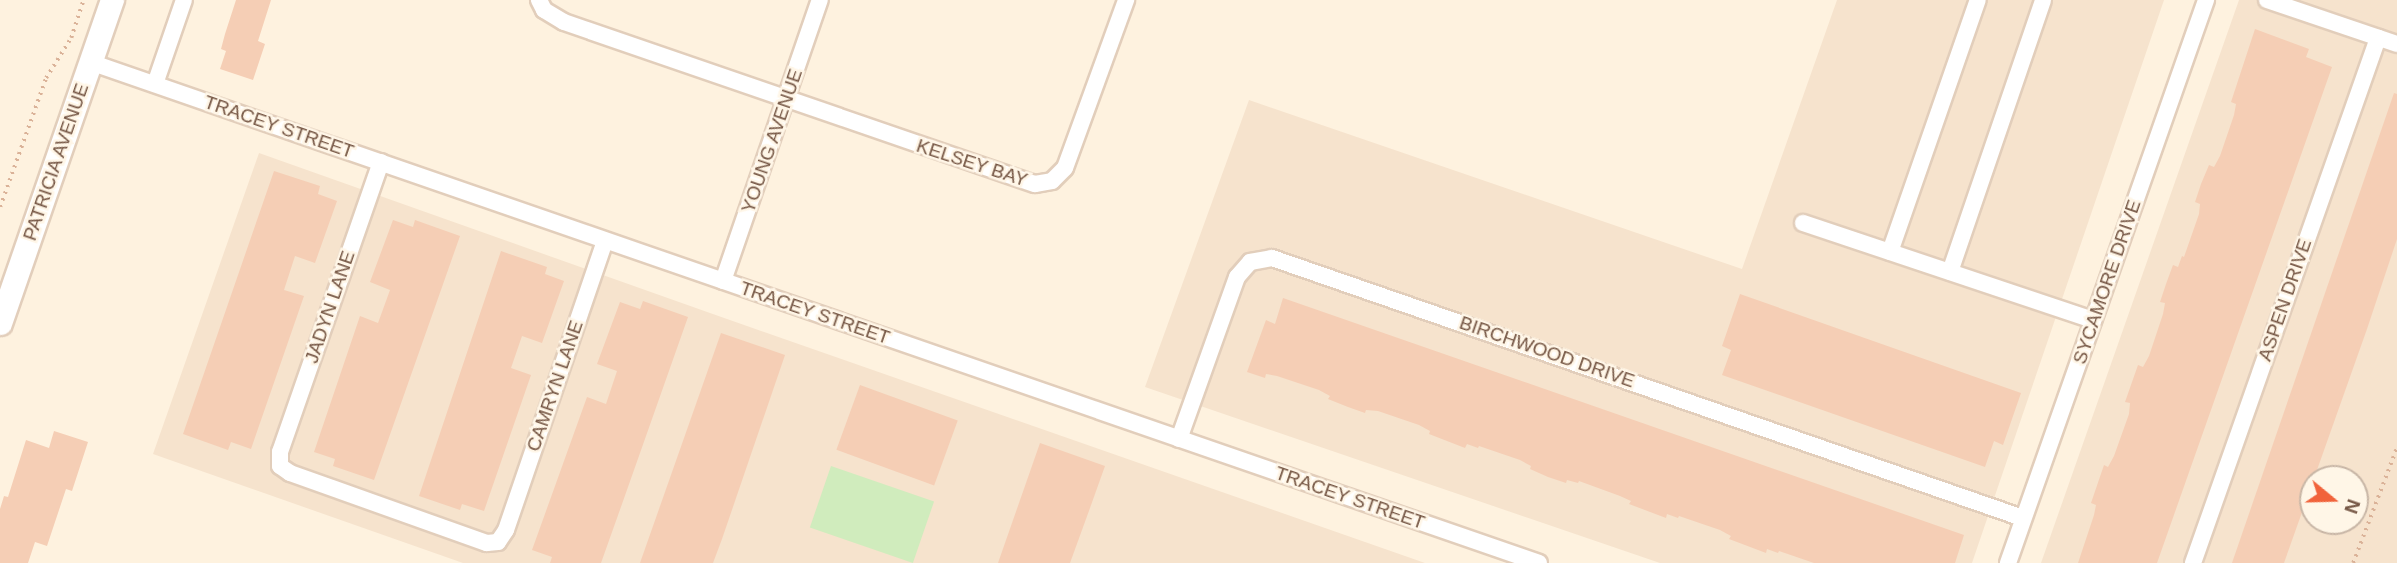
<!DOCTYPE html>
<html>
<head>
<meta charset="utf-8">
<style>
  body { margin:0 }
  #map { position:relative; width:2397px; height:563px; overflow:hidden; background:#fef2df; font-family:Arial,sans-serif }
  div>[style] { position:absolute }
  .residential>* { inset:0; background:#f6e3cd }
  .green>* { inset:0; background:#d0ecbd; transform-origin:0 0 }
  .building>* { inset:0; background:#f5ceb5; transform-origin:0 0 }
  .path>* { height:3.5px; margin-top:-1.75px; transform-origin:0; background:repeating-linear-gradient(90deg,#dab298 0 2px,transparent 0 7px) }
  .roads { filter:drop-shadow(2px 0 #e2cebb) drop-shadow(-2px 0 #e2cebb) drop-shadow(0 2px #e2cebb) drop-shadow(0 -2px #e2cebb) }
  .street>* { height:16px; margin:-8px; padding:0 8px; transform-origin:8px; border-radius:8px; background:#fff }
  .secondary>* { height:23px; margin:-11.5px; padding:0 11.5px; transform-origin:11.5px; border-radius:11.5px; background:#fff }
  span { translate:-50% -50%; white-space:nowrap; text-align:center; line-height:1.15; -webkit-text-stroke:5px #fff6e7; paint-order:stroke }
  .street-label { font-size:19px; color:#765745 }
  .north { position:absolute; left:2299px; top:465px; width:70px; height:70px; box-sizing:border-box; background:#fff6e7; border:2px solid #c8b6a6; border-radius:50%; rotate:109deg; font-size:19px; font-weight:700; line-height:28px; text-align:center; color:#765745 }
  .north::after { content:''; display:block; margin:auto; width:24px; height:32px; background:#f1633b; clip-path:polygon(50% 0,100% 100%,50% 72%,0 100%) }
</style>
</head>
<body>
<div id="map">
  <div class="residential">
    <i style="clip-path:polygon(1837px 0,2164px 0,1972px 563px,1660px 563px,1145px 387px,1249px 100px,1742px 269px)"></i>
    <i style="clip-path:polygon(evenodd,2239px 0,2397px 0,2397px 563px,2041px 563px,2239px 0,2313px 479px,2355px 479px,2355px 521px,2313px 521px,2313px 479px)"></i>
    <i style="clip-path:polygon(259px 153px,710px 313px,1425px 563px,463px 563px,153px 454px)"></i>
  </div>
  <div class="green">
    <i style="left:831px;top:466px;width:109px;height:65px;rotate:19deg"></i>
  </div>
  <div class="building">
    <i style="clip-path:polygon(236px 0,271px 0,258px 41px,265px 44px,253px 80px,220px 69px,226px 51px,221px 49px,225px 34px)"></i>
    <i style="clip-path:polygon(2255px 29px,2309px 49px,2306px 57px,2332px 67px,2157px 563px,2078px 563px,2094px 515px,2096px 505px,2091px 503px,2104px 465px,2108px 467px,2114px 456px,2129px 414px,2130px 403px,2125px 402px,2138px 365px,2143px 367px,2149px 356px,2163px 314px,2165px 303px,2160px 302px,2166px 284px,2173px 265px,2178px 267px,2182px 256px,2184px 257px,2199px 214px,2200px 204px,2195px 202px,2201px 184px,2209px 165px,2214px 167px,2220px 156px,2234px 115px,2236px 104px,2231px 102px)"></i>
    <i style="clip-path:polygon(2394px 93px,2397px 94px,2397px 239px,2367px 329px,2284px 563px,2232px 563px)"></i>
    <i style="clip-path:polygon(274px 171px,320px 186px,318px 194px,337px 201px,315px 263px,295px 256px,284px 290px,304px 296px,251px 449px,231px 442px,228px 450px,183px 434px)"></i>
    <i style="clip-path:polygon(393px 220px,413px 227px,415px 220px,460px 236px,374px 480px,333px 466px,335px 459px,314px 452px,360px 316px,378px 323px,390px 290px,370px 282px)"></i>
    <i style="clip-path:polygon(501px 251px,547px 267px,545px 274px,564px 281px,542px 343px,522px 336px,511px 368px,531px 375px,484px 511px,462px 504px,460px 510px,419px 496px)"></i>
    <i style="clip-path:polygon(1740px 294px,2021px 393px,2003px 445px,1994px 441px,1985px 467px,1722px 375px,1731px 350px,1722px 346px)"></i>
    <i style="clip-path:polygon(1283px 298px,1964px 535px,1955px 563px,1814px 563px,1779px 551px,1778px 553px,1767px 549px,1766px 553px,1729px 539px,1731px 536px,1720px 530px,1679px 516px,1678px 518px,1667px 514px,1666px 518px,1629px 504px,1631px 501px,1620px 496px,1579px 481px,1578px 483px,1567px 480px,1566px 483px,1548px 477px,1530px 469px,1531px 466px,1520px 460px,1479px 446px,1478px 448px,1467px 444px,1465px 448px,1429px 434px,1430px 431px,1419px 425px,1378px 411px,1366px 410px,1365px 413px,1348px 407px,1328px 399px,1330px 396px,1319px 390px,1277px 376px,1266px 374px,1265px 378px,1247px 372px,1266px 320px,1275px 324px)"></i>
    <i style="clip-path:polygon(643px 301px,688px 317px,622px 504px,601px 563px,550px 563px,552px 557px,532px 550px,587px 397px,606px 404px,617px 371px,597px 364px,620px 302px,640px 309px)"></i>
    <i style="clip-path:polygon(721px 333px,785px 355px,722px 539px,713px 563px,640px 563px)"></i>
    <i style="left:860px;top:385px;width:104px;height:69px;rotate:20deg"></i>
    <i style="clip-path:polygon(54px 431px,88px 442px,72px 491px,66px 489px,47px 546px,35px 542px,28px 563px,0 563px,0 509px,4px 496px,8px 497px,26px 440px,49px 448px)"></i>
    <i style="clip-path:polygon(1040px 443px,1105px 466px,1090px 508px,1070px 563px,998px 563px)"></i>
  </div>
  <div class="path">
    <i style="left:0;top:207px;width:137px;rotate:-70.4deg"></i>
    <i style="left:46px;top:78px;width:47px;rotate:-58deg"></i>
    <i style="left:71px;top:38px;width:40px;rotate:-72deg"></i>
    <i style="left:2353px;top:563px;width:124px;rotate:-69.2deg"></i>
  </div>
  <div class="roads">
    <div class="street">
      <i style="left:539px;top:0;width:11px;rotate:63deg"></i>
      <i style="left:544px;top:10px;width:23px;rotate:31deg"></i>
      <i style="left:564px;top:22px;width:498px;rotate:19deg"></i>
      <i style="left:1035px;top:184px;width:17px;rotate:-10deg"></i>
      <i style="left:1052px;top:181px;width:18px;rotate:-45deg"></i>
      <i style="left:1065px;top:168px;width:179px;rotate:-70deg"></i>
      <i style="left:2267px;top:0;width:137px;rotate:18.7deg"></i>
      <i style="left:90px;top:62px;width:1533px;rotate:19.07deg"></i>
      <i style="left:155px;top:84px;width:89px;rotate:-71deg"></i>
      <i style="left:381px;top:162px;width:307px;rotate:109.2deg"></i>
      <i style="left:280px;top:452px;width:14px;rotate:90deg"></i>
      <i style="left:280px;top:466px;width:12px;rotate:35deg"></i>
      <i style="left:290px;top:473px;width:209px;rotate:19.6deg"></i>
      <i style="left:487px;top:543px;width:11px;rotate:-5deg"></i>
      <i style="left:498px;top:542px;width:14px;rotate:-56deg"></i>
      <i style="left:506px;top:530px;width:305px;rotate:-71.1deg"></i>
      <i style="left:1803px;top:223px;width:306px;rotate:18.5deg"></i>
      <i style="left:1890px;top:252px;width:267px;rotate:-70.8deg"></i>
      <i style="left:1950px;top:272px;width:287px;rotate:-71.1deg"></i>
      <i style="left:723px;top:281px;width:297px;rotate:-71deg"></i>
      <i style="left:1179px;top:439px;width:172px;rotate:-70.3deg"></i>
      <i style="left:1237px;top:277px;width:20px;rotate:-49deg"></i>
      <i style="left:1250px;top:262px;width:22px;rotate:-10deg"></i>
      <i style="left:1272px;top:258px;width:795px;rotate:19.1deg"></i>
      <i style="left:2008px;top:563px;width:597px;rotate:-70.62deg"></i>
      <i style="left:2193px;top:563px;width:557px;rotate:-70.59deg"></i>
    </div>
    <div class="secondary">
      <i style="left:0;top:323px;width:342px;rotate:-70.9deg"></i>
    </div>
  </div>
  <div class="street-label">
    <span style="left:279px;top:127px;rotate:19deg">TRACEY STREET</span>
    <span style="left:772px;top:141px;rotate:-71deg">YOUNG AVENUE</span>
    <span style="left:56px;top:162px;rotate:-71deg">PATRICIA AVENUE</span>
    <span style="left:972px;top:163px;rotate:18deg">KELSEY BAY</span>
    <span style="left:2107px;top:282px;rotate:-71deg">SYCAMORE DRIVE</span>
    <span style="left:2285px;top:300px;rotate:-71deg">ASPEN DRIVE</span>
    <span style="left:330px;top:307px;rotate:-71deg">JADYN LANE</span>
    <span style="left:815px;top:313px;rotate:19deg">TRACEY STREET</span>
    <span style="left:1547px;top:352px;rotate:19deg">BIRCHWOOD DRIVE</span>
    <span style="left:555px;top:386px;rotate:-71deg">CAMRYN LANE</span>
    <span style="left:1350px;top:498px;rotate:19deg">TRACEY STREET</span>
  </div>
  <div class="north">N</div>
</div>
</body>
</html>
